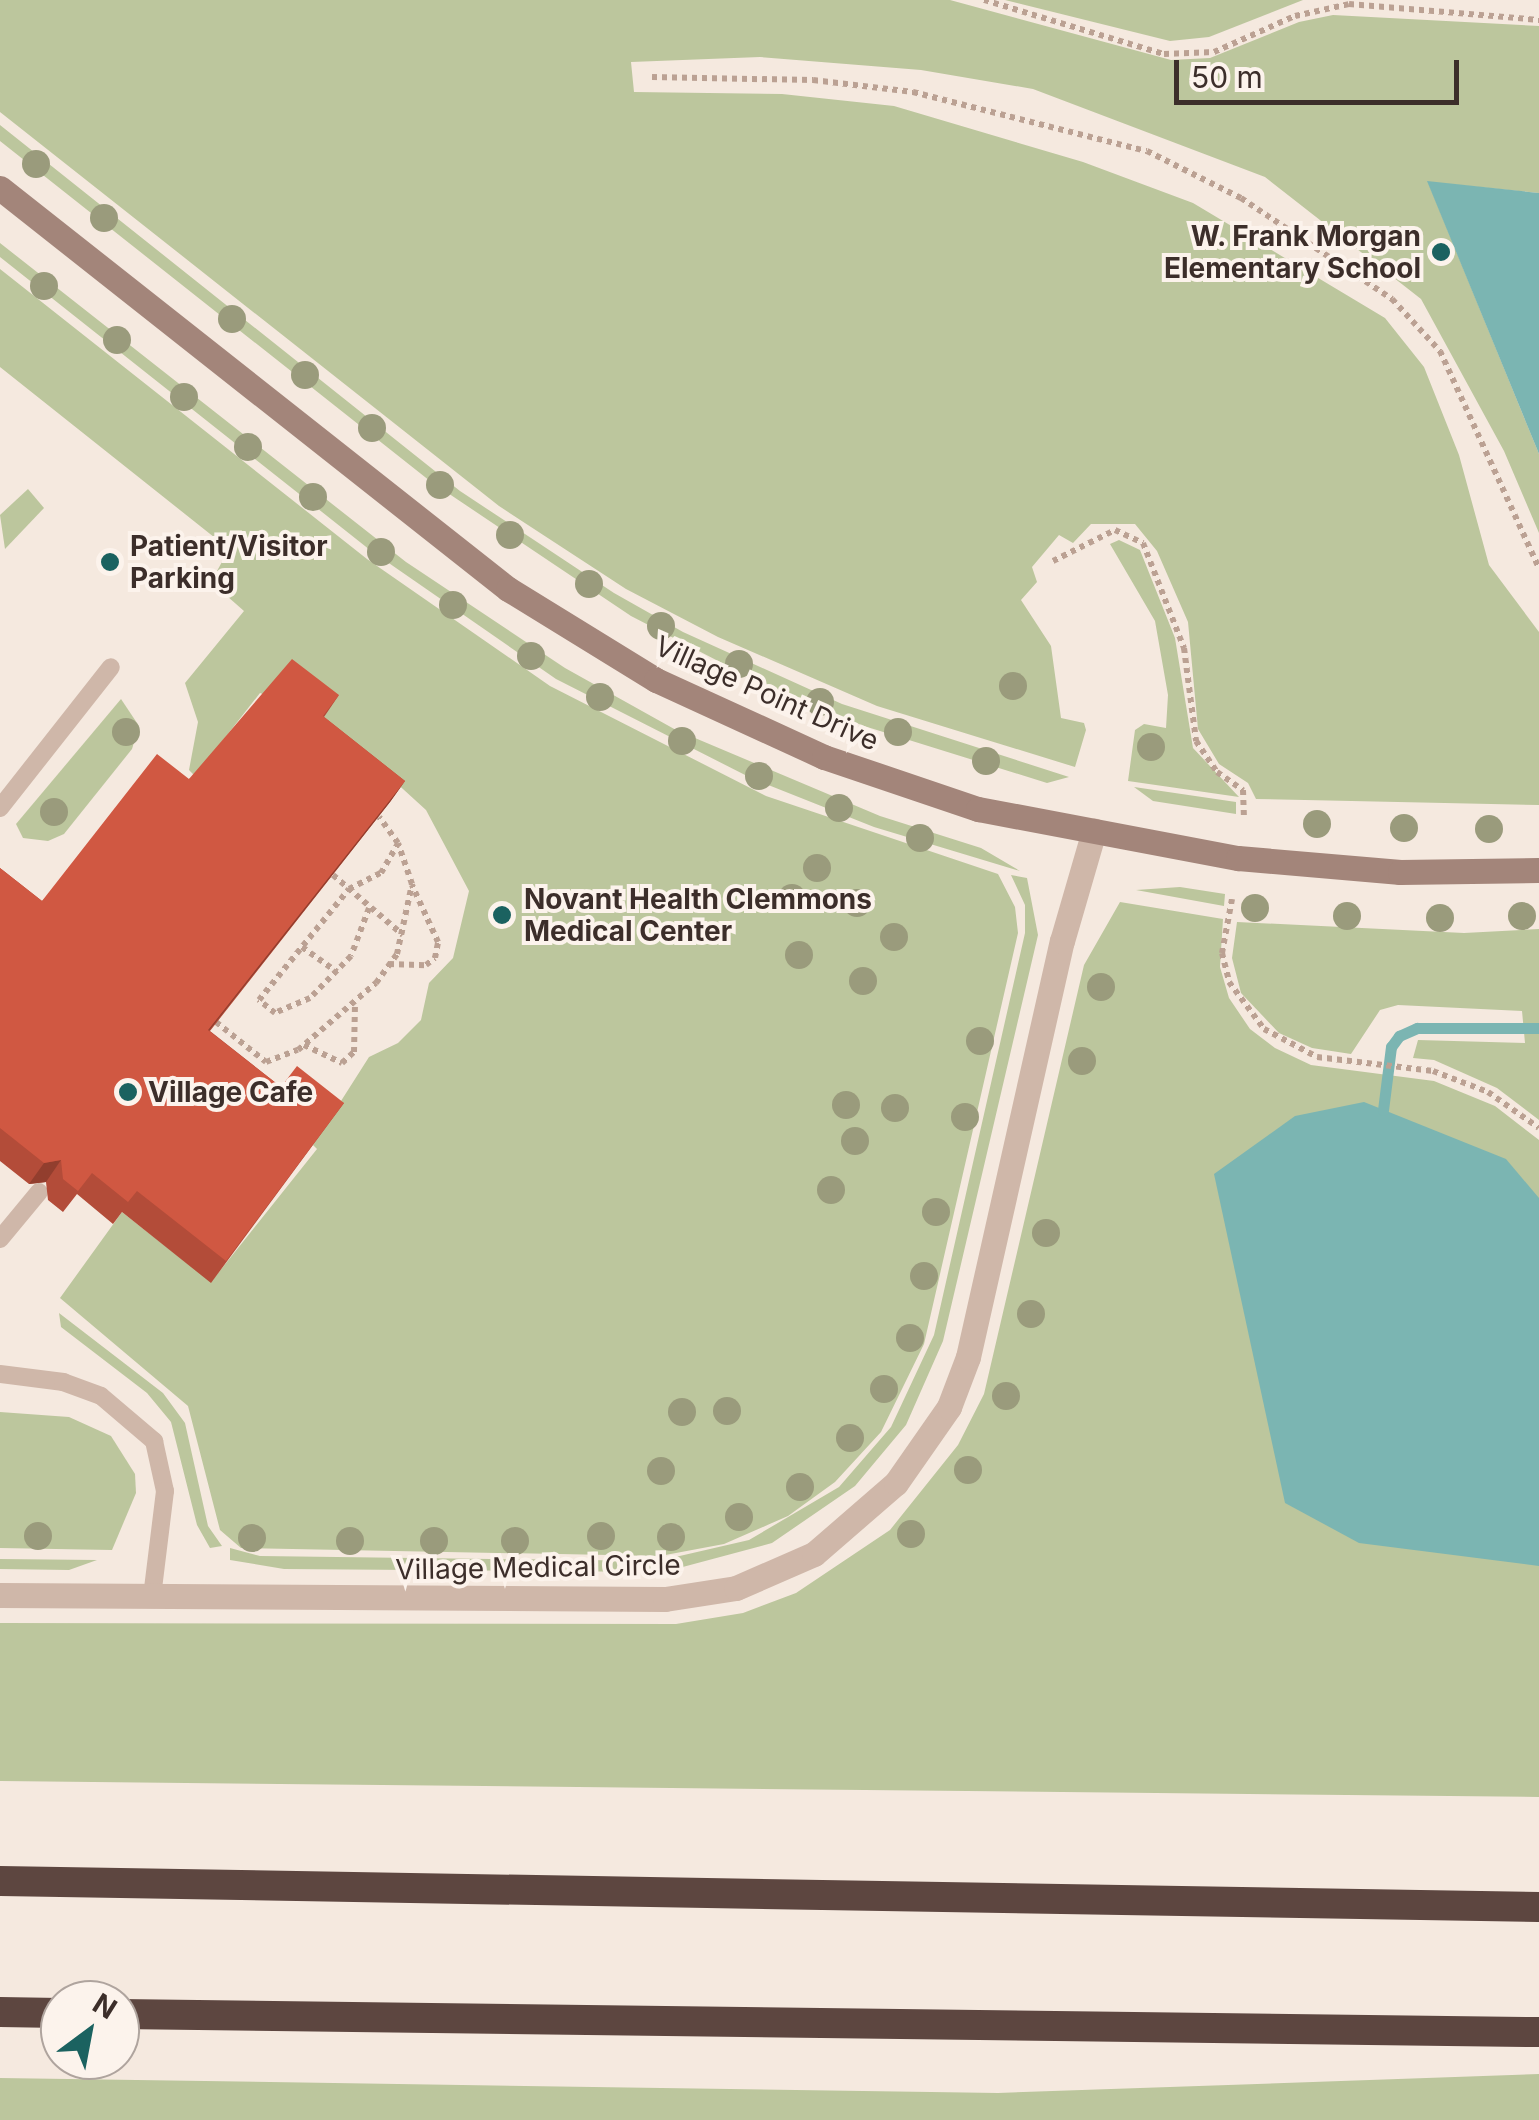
<!DOCTYPE html>
<html>
<head>
<meta charset="utf-8">
<style>
  body { margin:0 }
  #map { position:relative; width:1539px; height:2120px; overflow:hidden; background:#f5e9df; font-family:Inter,sans-serif }
  div>[style] { position:absolute }
  .green>* { inset:0; background:#bcc69d }
  .water>* { inset:0; background:#7bb5b2 }
  .stream>* { height:11px; margin:-5.5px; padding:0 5.5px; transform-origin:5.5px; border-radius:5.5px; background:#7bb5b2 }
  .path>* { height:6px; margin-top:-3px; transform-origin:0; background:repeating-linear-gradient(90deg,#bba193 0 5px,transparent 0 10px) }
  .lane>* { height:18px; margin:-9px; padding:0 9px; transform-origin:9px; border-radius:9px; background:#cfb7a9 }
  .street>* { height:25px; margin:-12.5px; padding:0 12.5px; transform-origin:12.5px; border-radius:12.5px; background:#cfb7a9 }
  .secondary>* { height:25px; margin:-12.5px; padding:0 12.5px; transform-origin:12.5px; border-radius:12.5px; background:#a3857a }
  .highway>* { height:30px; margin:-15px; padding:0 15px; transform-origin:15px; border-radius:15px; background:#5d4640 }
  .trees>* { width:28px; height:28px; margin:-14px; border-radius:50%; background:#9a9b7c }
  .wall>* { inset:0; background:#b34c39 }
  .shaded-wall>* { inset:0; background:#923e2e }
  .building>* { inset:0; background:#d05842 }
  .dots>* { width:28px; height:28px; translate:-50% -50%; box-sizing:border-box; border:5px solid #fcf3ec; border-radius:50% }
  span { translate:-50% -50%; white-space:nowrap; text-align:center; line-height:1.15; -webkit-text-stroke:8px #fcf3ec; paint-order:stroke }
  .poi-label { font-size:28px; color:#3c2e2a; font-weight:700 }
  .right { translate:-100% -50%; text-align:right }
  .left { translate:0 -50%; text-align:left }
  .street-label { font-size:28px; color:#3c2e2a }
  .north { position:absolute; left:40px; top:1980px; width:100px; height:100px; box-sizing:border-box; background:#fcf3ec; border:2px solid #afa49e; border-radius:50%; rotate:32deg; font-size:28px; font-weight:700; line-height:40px; text-align:center; color:#3c2e2a }
  .north::after { content:''; display:block; margin:auto; width:35px; height:45px; background:#1b6260; clip-path:polygon(50% 0,100% 100%,50% 72%,0 100%) }
  .scale { position:absolute; left:1174px; top:60px; width:285px; height:45px; box-sizing:border-box; border:5px solid #3c2e2a; border-top:0; padding-left:12px; font-size:30px; line-height:35px; white-space:nowrap; color:#3c2e2a; -webkit-text-stroke:8px #fcf3ec; paint-order:stroke }
</style>
</head>
<body>
<div id="map">
  <div class="green">
    <i style="clip-path:polygon(0 0,950px 0,1171px 60px,1210px 58px,1299px 22px,1333px 15px,1539px 26px,1539px 193px,1428px 182px,1539px 454px,1539px 533px,1504px 451px,1421px 299px,1265px 177px,1033px 89px,921px 70px,760px 57px,631px 62px,634px 92px,782px 94px,894px 106px,1083px 162px,1193px 203px,1385px 318px,1424px 367px,1459px 455px,1489px 565px,1539px 632px,1539px 805px,1256px 799px,1248px 783px,1219px 764px,1198px 729px,1188px 622px,1157px 551px,1135px 524px,1091px 524px,1073px 543px,1059px 535px,1032px 567px,1037px 582px,1021px 600px,1051px 646px,1061px 718px,1084px 723px,1086px 730px,1075px 767px,877px 706px,718px 637px,626px 589px,499px 506px,0 112px)"></i>
    <i style="clip-path:polygon(1005px 0,1303px 0,1209px 37px,1170px 41px)"></i>
    <i style="clip-path:polygon(0 125px,460px 491px,614px 593px,683px 632px,842px 704px,1069px 777px,1047px 783px,864px 726px,778px 692px,631px 616px,430px 481px,0 141px)"></i>
    <i style="clip-path:polygon(0 243px,406px 562px,565px 668px,676px 730px,880px 816px,981px 848px,1020px 871px,874px 827px,751px 778px,556px 679px,370px 550px,0 257px)"></i>
    <i style="clip-path:polygon(0 269px,367px 559px,550px 686px,766px 796px,998px 874px,1015px 907px,1018px 933px,924px 1344px,881px 1432px,835px 1482px,788px 1516px,724px 1544px,660px 1556px,241px 1548px,220px 1530px,188px 1406px,60px 1298px,122px 1212px,211px 1282px,317px 1149px,313px 1145px,369px 1057px,398px 1043px,421px 1020px,429px 983px,453px 958px,469px 891px,426px 810px,324px 717px,260px 693px,195px 776px,189px 770px,198px 722px,185px 683px,244px 611px,211px 582px,229px 549px,0 367px)"></i>
    <i style="clip-path:polygon(28px 489px,44px 508px,5px 549px,0 515px)"></i>
    <i style="clip-path:polygon(1119px 540px,1140px 550px,1175px 638px,1193px 748px,1239px 797px,1128px 781px,1135px 730px,1144px 724px,1166px 728px,1168px 695px,1155px 621px,1110px 544px)"></i>
    <i style="clip-path:polygon(121px 699px,139px 726px,132px 749px,64px 834px,48px 841px,23px 838px,16px 824px)"></i>
    <i style="clip-path:polygon(1134px 787px,1236px 802px,1236px 814px,1153px 801px)"></i>
    <i style="clip-path:polygon(1011px 875px,1027px 878px,1038px 935px,943px 1341px,906px 1425px,855px 1486px,772px 1543px,664px 1572px,284px 1569px,230px 1560px,230px 1548px,260px 1556px,658px 1561px,749px 1540px,839px 1487px,891px 1427px,934px 1335px,1025px 933px,1025px 905px)"></i>
    <i style="clip-path:polygon(1180px 887px,1225px 894px,1224px 906px,1136px 890px)"></i>
    <i style="clip-path:polygon(1120px 902px,1223px 919px,1220px 967px,1229px 998px,1250px 1029px,1275px 1048px,1311px 1065px,1434px 1081px,1495px 1106px,1539px 1140px,1539px 1797px,0 1781px,0 1623px,676px 1624px,743px 1613px,796px 1593px,890px 1530px,958px 1445px,984px 1394px,1084px 965px)"></i>
    <i style="clip-path:polygon(1237px 922px,1464px 933px,1539px 929px,1539px 1120px,1497px 1088px,1434px 1060px,1413px 1058px,1418px 1040px,1525px 1043px,1522px 1011px,1398px 1005px,1380px 1010px,1351px 1054px,1312px 1048px,1279px 1033px,1241px 993px,1232px 958px)"></i>
    <i style="clip-path:polygon(59px 1313px,163px 1393px,185px 1423px,208px 1526px,222px 1546px,210px 1548px,197px 1525px,171px 1422px,147px 1393px,61px 1327px)"></i>
    <i style="clip-path:polygon(0 1412px,69px 1417px,111px 1436px,135px 1474px,136px 1493px,112px 1550px,0 1548px)"></i>
    <i style="clip-path:polygon(0 1559px,97px 1560px,69px 1570px,0 1569px)"></i>
    <i style="clip-path:polygon(1539px 2074px,1539px 2120px,0 2120px,0 2078px,998px 2093px)"></i>
  </div>
  <div class="water">
    <i style="clip-path:polygon(1427px 181px,1539px 193px,1539px 454px)"></i>
    <i style="clip-path:polygon(1364px 1102px,1506px 1159px,1539px 1198px,1539px 1566px,1359px 1543px,1285px 1503px,1214px 1174px,1295px 1116px)"></i>
  </div>
  <div class="stream">
    <i style="left:1383px;top:1110px;width:64px;rotate:-82.8deg"></i>
    <i style="left:1391px;top:1047px;width:14px;rotate:-54deg"></i>
    <i style="left:1399px;top:1036px;width:20px;rotate:-24deg"></i>
    <i style="left:1417px;top:1028px;width:122px"></i>
  </div>
  <div class="path">
    <i style="left:984px;top:0;width:188px;rotate:16.7deg"></i>
    <i style="left:1164px;top:54px;width:50px;rotate:-2.3deg"></i>
    <i style="left:1214px;top:52px;width:89px;rotate:-24deg"></i>
    <i style="left:1295px;top:16px;width:55px;rotate:-12.5deg"></i>
    <i style="left:1349px;top:4px;width:191px;rotate:4.8deg"></i>
    <i style="left:652px;top:77px;width:161px;rotate:1.1deg"></i>
    <i style="left:813px;top:80px;width:101px;rotate:6.8deg"></i>
    <i style="left:913px;top:92px;width:241px;rotate:14.2deg"></i>
    <i style="left:1147px;top:151px;width:105px;rotate:26.6deg"></i>
    <i style="left:1241px;top:198px;width:182px;rotate:33.8deg"></i>
    <i style="left:1392px;top:299px;width:71px;rotate:47.3deg"></i>
    <i style="left:1440px;top:351px;width:239px;rotate:65.5deg"></i>
    <i style="left:1053px;top:561px;width:69px;rotate:-26.6deg"></i>
    <i style="left:1115px;top:530px;width:31px;rotate:25deg"></i>
    <i style="left:1143px;top:543px;width:113px;rotate:68.7deg"></i>
    <i style="left:1184px;top:648px;width:94px;rotate:82.6deg"></i>
    <i style="left:1196px;top:741px;width:37px;rotate:56deg"></i>
    <i style="left:1217px;top:772px;width:32px;rotate:35deg"></i>
    <i style="left:1243px;top:790px;width:28px;rotate:88deg"></i>
    <i style="left:333px;top:875px;width:92px;rotate:40.6deg"></i>
    <i style="left:1232px;top:899px;width:55px;rotate:100.5deg"></i>
    <i style="left:1222px;top:953px;width:30px;rotate:76deg"></i>
    <i style="left:1229px;top:982px;width:59px;rotate:53.3deg"></i>
    <i style="left:1264px;top:1029px;width:60px;rotate:27.8deg"></i>
    <i style="left:1317px;top:1057px;width:117px;rotate:6.9deg"></i>
    <i style="left:1433px;top:1071px;width:59px;rotate:20.9deg"></i>
    <i style="left:1488px;top:1092px;width:62px;rotate:35.2deg"></i>
    <i style="left:369px;top:908px;width:51px;rotate:110.6deg"></i>
    <i style="left:351px;top:956px;width:59px;rotate:134.3deg"></i>
    <i style="left:310px;top:998px;width:38px;rotate:157deg"></i>
    <i style="left:275px;top:1013px;width:21px;rotate:-141deg"></i>
    <i style="left:259px;top:1000px;width:143px;rotate:-51deg"></i>
    <i style="left:349px;top:889px;width:36px;rotate:-27deg"></i>
    <i style="left:381px;top:873px;width:34px;rotate:-60deg"></i>
    <i style="left:302px;top:947px;width:43px;rotate:35.5deg"></i>
    <i style="left:389px;top:964px;width:37px;rotate:2deg"></i>
    <i style="left:426px;top:965px;width:11px;rotate:-38deg"></i>
    <i style="left:435px;top:958px;width:16px;rotate:-79deg"></i>
    <i style="left:438px;top:942px;width:63px;rotate:-114.5deg"></i>
    <i style="left:216px;top:1022px;width:64px;rotate:38.7deg"></i>
    <i style="left:266px;top:1062px;width:34px;rotate:-21deg"></i>
    <i style="left:298px;top:1050px;width:103px;rotate:-40.7deg"></i>
    <i style="left:376px;top:983px;width:36px;rotate:-54deg"></i>
    <i style="left:397px;top:954px;width:72px;rotate:-77.9deg"></i>
    <i style="left:412px;top:884px;width:43px;rotate:-108.9deg"></i>
    <i style="left:398px;top:843px;width:32px;rotate:-126deg"></i>
    <i style="left:304px;top:1045px;width:42px;rotate:25.3deg"></i>
    <i style="left:342px;top:1063px;width:16px;rotate:-43deg"></i>
    <i style="left:354px;top:1052px;width:47px;rotate:-88.8deg"></i>
  </div>
  <div class="lane">
    <i style="left:0;top:808px;width:179px;rotate:-51.8deg"></i>
    <i style="left:0;top:1239px;width:61px;rotate:-50.3deg"></i>
    <i style="left:0;top:1374px;width:64px;rotate:7.2deg"></i>
    <i style="left:63px;top:1382px;width:40px;rotate:20.2deg"></i>
    <i style="left:101px;top:1396px;width:70px;rotate:40.3deg"></i>
    <i style="left:154px;top:1441px;width:51px;rotate:77.6deg"></i>
    <i style="left:165px;top:1491px;width:107px;rotate:97deg"></i>
  </div>
  <div class="street">
    <i style="left:0;top:1595px;width:665px;rotate:0.34deg"></i>
    <i style="left:665px;top:1599px;width:72px;rotate:-8.8deg"></i>
    <i style="left:736px;top:1588px;width:85px;rotate:-23.6deg"></i>
    <i style="left:814px;top:1554px;width:108px;rotate:-40.9deg"></i>
    <i style="left:896px;top:1483px;width:93px;rotate:-55.1deg"></i>
    <i style="left:949px;top:1407px;width:53px;rotate:-69.2deg"></i>
    <i style="left:968px;top:1357px;width:426px;rotate:-77.3deg"></i>
    <i style="left:1062px;top:941px;width:115px;rotate:-73.8deg"></i>
  </div>
  <div class="secondary">
    <i style="left:0;top:188px;width:647px;rotate:38.29deg"></i>
    <i style="left:508px;top:589px;width:174px;rotate:31.6deg"></i>
    <i style="left:656px;top:680px;width:185px;rotate:24.6deg"></i>
    <i style="left:824px;top:757px;width:163px;rotate:18.7deg"></i>
    <i style="left:978px;top:809px;width:265px;rotate:10.7deg"></i>
    <i style="left:1238px;top:858px;width:163px;rotate:4.9deg"></i>
    <i style="left:1400px;top:872px;width:139px;rotate:-0.8deg"></i>
  </div>
  <div class="highway">
    <i style="left:0;top:1881px;width:1539px;rotate:0.97deg"></i>
    <i style="left:0;top:2012px;width:60px;rotate:1deg"></i>
    <i style="left:120px;top:2014px;width:1419px;rotate:0.73deg"></i>
  </div>
  <div class="trees">
    <i style="left:36px;top:164px"></i>
    <i style="left:104px;top:218px"></i>
    <i style="left:44px;top:286px"></i>
    <i style="left:232px;top:319px"></i>
    <i style="left:117px;top:340px"></i>
    <i style="left:305px;top:375px"></i>
    <i style="left:184px;top:397px"></i>
    <i style="left:372px;top:428px"></i>
    <i style="left:248px;top:447px"></i>
    <i style="left:440px;top:485px"></i>
    <i style="left:313px;top:497px"></i>
    <i style="left:510px;top:535px"></i>
    <i style="left:381px;top:552px"></i>
    <i style="left:589px;top:584px"></i>
    <i style="left:453px;top:605px"></i>
    <i style="left:661px;top:626px"></i>
    <i style="left:531px;top:656px"></i>
    <i style="left:739px;top:664px"></i>
    <i style="left:1013px;top:686px"></i>
    <i style="left:600px;top:697px"></i>
    <i style="left:820px;top:702px"></i>
    <i style="left:126px;top:732px"></i>
    <i style="left:898px;top:732px"></i>
    <i style="left:682px;top:741px"></i>
    <i style="left:1151px;top:747px"></i>
    <i style="left:986px;top:761px"></i>
    <i style="left:759px;top:776px"></i>
    <i style="left:839px;top:808px"></i>
    <i style="left:54px;top:812px"></i>
    <i style="left:1317px;top:824px"></i>
    <i style="left:1404px;top:828px"></i>
    <i style="left:1489px;top:829px"></i>
    <i style="left:920px;top:838px"></i>
    <i style="left:817px;top:868px"></i>
    <i style="left:792px;top:898px"></i>
    <i style="left:857px;top:903px"></i>
    <i style="left:1255px;top:908px"></i>
    <i style="left:1347px;top:916px"></i>
    <i style="left:1522px;top:916px"></i>
    <i style="left:1440px;top:918px"></i>
    <i style="left:894px;top:937px"></i>
    <i style="left:799px;top:955px"></i>
    <i style="left:863px;top:981px"></i>
    <i style="left:1101px;top:987px"></i>
    <i style="left:980px;top:1041px"></i>
    <i style="left:1082px;top:1061px"></i>
    <i style="left:846px;top:1105px"></i>
    <i style="left:895px;top:1108px"></i>
    <i style="left:965px;top:1117px"></i>
    <i style="left:855px;top:1141px"></i>
    <i style="left:831px;top:1190px"></i>
    <i style="left:936px;top:1212px"></i>
    <i style="left:1046px;top:1233px"></i>
    <i style="left:924px;top:1276px"></i>
    <i style="left:1031px;top:1314px"></i>
    <i style="left:910px;top:1338px"></i>
    <i style="left:884px;top:1389px"></i>
    <i style="left:1006px;top:1396px"></i>
    <i style="left:727px;top:1411px"></i>
    <i style="left:682px;top:1412px"></i>
    <i style="left:850px;top:1438px"></i>
    <i style="left:968px;top:1470px"></i>
    <i style="left:661px;top:1471px"></i>
    <i style="left:800px;top:1487px"></i>
    <i style="left:739px;top:1517px"></i>
    <i style="left:911px;top:1534px"></i>
    <i style="left:38px;top:1536px"></i>
    <i style="left:601px;top:1536px"></i>
    <i style="left:671px;top:1537px"></i>
    <i style="left:252px;top:1538px"></i>
    <i style="left:350px;top:1541px"></i>
    <i style="left:434px;top:1541px"></i>
    <i style="left:515px;top:1541px"></i>
  </div>
  <div class="wall">
    <i style="clip-path:polygon(339px 695px,324px 717px,405px 781px,390px 802px,210px 1031px,281px 1087px,344px 1103px,211px 1283px,122px 1212px,113px 1224px,77px 1194px,63px 1212px,48px 1200px,46px 1182px,29px 1184px,0 1161px,0 868px,42px 901px,189px 779px)"></i>
  </div>
  <div class="shaded-wall">
    <i style="clip-path:polygon(405px 781px,390px 802px,193px 1051px,208px 1030px)"></i>
    <i style="clip-path:polygon(61px 1160px,46px 1182px,29px 1184px,44px 1163px)"></i>
  </div>
  <div class="building">
    <i style="clip-path:polygon(292px 659px,339px 695px,323px 716px,405px 781px,208px 1030px,281px 1087px,297px 1066px,344px 1103px,226px 1261px,137px 1191px,128px 1202px,92px 1173px,78px 1191px,63px 1179px,61px 1160px,44px 1163px,0 1128px,0 868px,42px 901px,157px 754px,189px 779px)"></i>
  </div>
  <div class="dots">
    <i style="left:1441px;top:252px;background:#1b6260"></i>
    <i style="left:110px;top:562px;background:#1b6260"></i>
    <i style="left:502px;top:915px;background:#1b6260"></i>
    <i style="left:128px;top:1092px;background:#1b6260"></i>
  </div>
  <div class="poi-label">
    <span class="right" style="left:1421px;top:252px">W. Frank Morgan<br>Elementary School</span>
    <span class="left" style="left:130px;top:562px">Patient/Visitor<br>Parking</span>
    <span class="left" style="left:524px;top:915px">Novant Health Clemmons<br>Medical Center</span>
    <span class="left" style="left:148px;top:1092px">Village Cafe</span>
  </div>
  <div class="street-label">
    <span style="left:767px;top:693px;rotate:24deg">Village Point Drive</span>
    <span style="left:538px;top:1567px;rotate:-1deg">Village Medical Circle</span>
  </div>
  <div class="north">N</div>
  <div class="scale">50 m</div>
</div>
</body>
</html>
